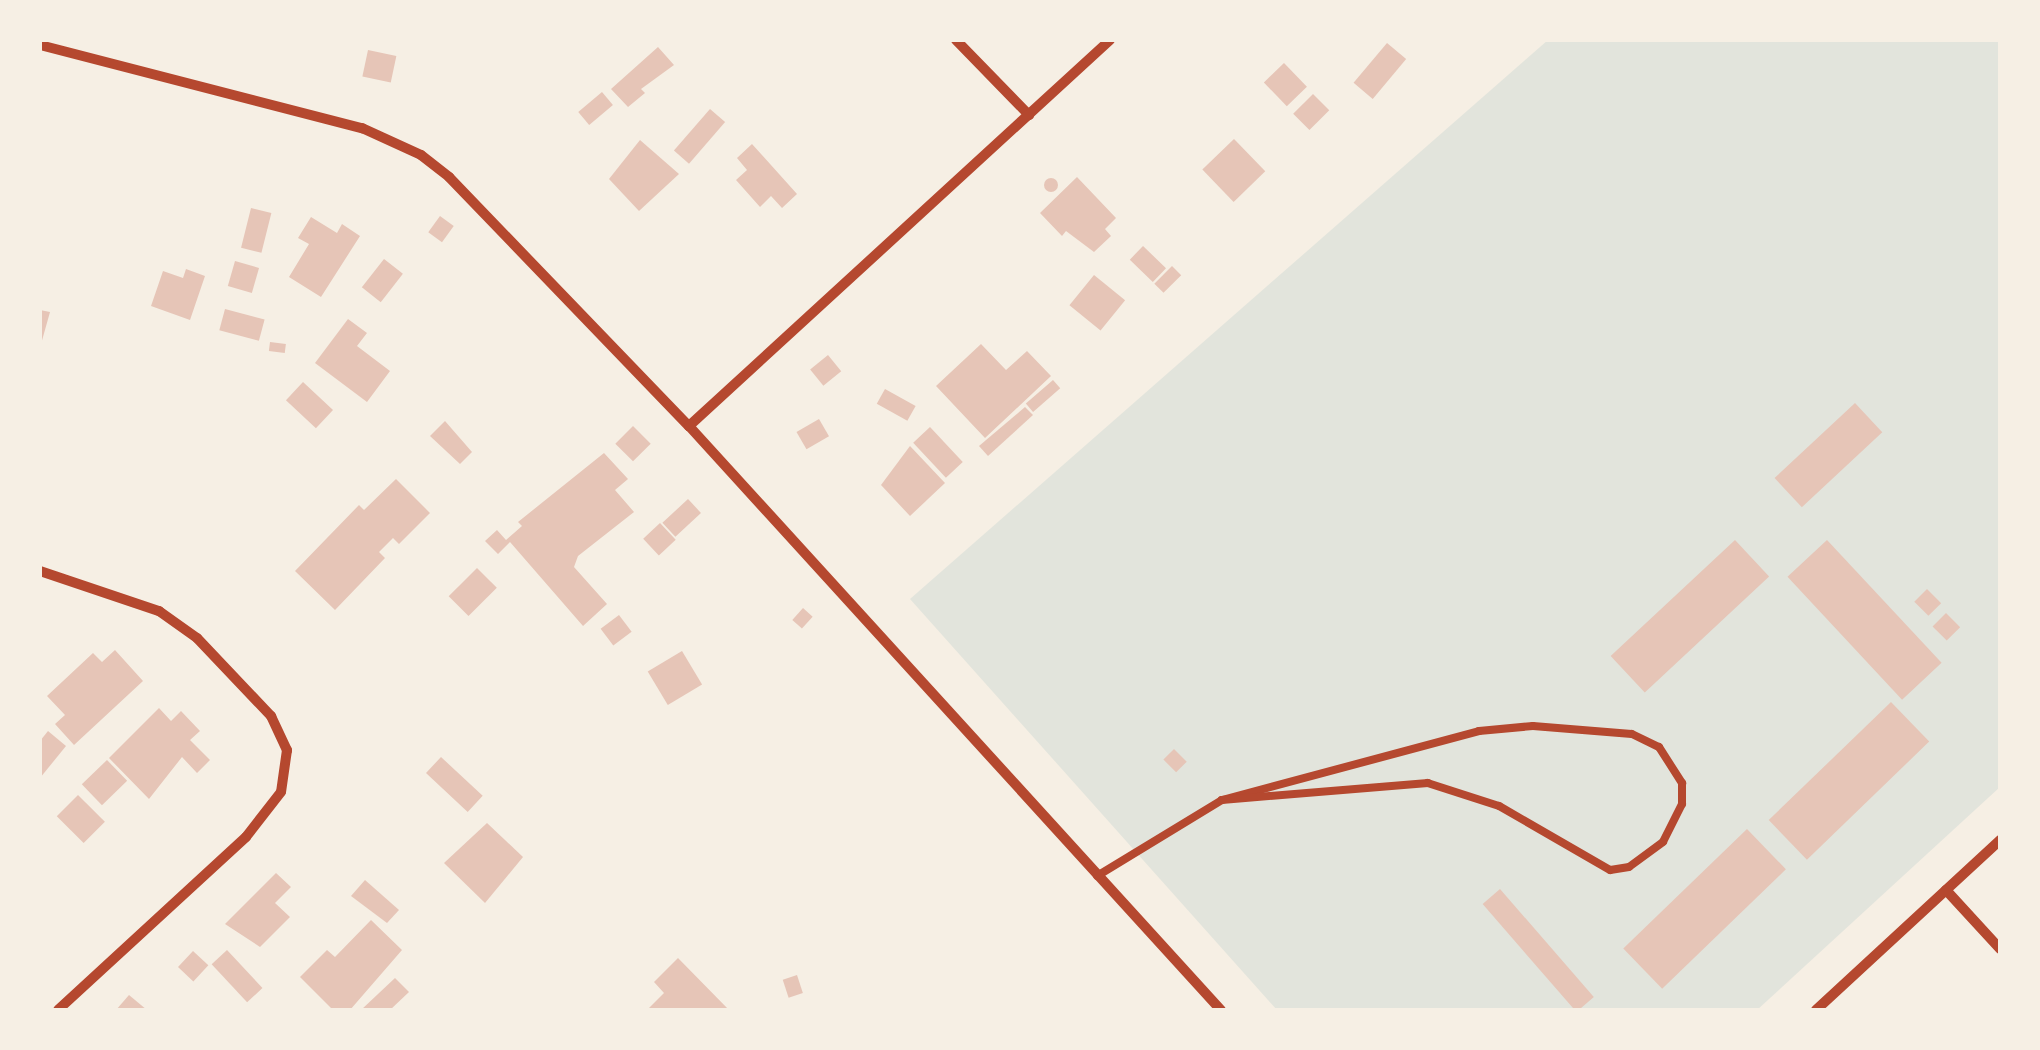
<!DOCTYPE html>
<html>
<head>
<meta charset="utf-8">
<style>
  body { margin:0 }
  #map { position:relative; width:2040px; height:1050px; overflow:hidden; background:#f6efe4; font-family:Spectral,serif }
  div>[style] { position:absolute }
  .green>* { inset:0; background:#e2e4dc }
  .building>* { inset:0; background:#e6c5b7; transform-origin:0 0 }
  .round { border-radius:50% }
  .service>* { height:8px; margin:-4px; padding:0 4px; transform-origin:4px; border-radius:4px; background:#b5482f }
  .minor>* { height:10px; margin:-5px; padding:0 5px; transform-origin:5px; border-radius:5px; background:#b5482f }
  span { translate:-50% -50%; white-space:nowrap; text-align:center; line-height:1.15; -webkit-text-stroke:8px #f6efe4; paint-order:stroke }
  .frame { position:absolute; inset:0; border:42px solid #f6efe4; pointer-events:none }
</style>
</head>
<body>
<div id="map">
  <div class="green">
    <i style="clip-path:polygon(1548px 40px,2000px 40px,2000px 787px,1757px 1010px,1277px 1010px,910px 599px)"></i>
  </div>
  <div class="building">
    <i style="left:1387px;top:43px;width:25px;height:52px;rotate:40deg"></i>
    <i style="clip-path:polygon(658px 47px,674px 65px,641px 89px,645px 93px,628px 107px,611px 89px)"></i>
    <i style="left:368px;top:50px;width:29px;height:27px;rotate:12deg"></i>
    <i style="left:1284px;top:63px;width:33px;height:28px;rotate:46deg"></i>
    <i style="left:602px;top:92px;width:17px;height:31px;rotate:50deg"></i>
    <i style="left:1313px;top:94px;width:23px;height:28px;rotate:45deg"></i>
    <i style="left:710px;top:109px;width:20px;height:55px;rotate:41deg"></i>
    <i style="left:1234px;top:139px;width:45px;height:44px;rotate:46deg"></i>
    <i style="clip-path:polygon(640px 140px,679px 174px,639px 211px,609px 179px)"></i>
    <i style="clip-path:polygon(752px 144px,797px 194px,782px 208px,771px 196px,760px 207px,736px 180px,747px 170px,737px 158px)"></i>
    <i style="clip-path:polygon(1077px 177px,1116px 218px,1105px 229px,1111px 236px,1094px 252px,1066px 231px,1062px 236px,1040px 213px)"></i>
    <i class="round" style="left:1044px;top:178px;width:14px;height:14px"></i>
    <i style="left:251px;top:208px;width:21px;height:41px;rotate:14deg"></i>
    <i style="left:440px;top:216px;width:17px;height:20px;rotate:36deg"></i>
    <i style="clip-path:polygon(311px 217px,337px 233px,342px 224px,360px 236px,321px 297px,289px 277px,309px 244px,298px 238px)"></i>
    <i style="left:1143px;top:246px;width:32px;height:19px;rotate:44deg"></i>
    <i style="left:384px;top:259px;width:24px;height:36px;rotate:38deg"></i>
    <i style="left:235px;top:261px;width:25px;height:26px;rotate:16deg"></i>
    <i style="left:1172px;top:266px;width:13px;height:25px;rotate:45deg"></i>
    <i style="clip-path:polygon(186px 269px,205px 276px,190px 320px,151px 306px,163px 271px,183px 278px)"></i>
    <i style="left:1094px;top:275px;width:40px;height:39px;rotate:39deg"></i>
    <i style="left:225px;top:309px;width:41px;height:22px;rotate:15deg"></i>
    <i style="clip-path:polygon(40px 310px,50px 312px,41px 344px,40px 344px)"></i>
    <i style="clip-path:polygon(348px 319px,367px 333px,357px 346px,390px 371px,367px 402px,315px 363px)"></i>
    <i style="left:270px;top:342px;width:16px;height:9px;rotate:7deg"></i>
    <i style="clip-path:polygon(981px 344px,1006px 370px,1027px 351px,1051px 376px,985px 438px,936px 386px)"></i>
    <i style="left:828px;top:355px;width:21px;height:23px;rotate:51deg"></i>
    <i style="left:1053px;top:380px;width:11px;height:36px;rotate:49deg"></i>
    <i style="left:303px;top:382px;width:41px;height:25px;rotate:43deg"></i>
    <i style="left:885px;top:389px;width:35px;height:17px;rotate:29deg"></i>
    <i style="left:1855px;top:403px;width:40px;height:110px;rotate:47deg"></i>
    <i style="clip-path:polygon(1025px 407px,1033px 415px,988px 456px,979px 446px)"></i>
    <i style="left:819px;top:419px;width:20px;height:26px;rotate:60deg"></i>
    <i style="clip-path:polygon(445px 421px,472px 452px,460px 464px,430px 436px)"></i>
    <i style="left:633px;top:426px;width:25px;height:25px;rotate:45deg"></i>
    <i style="left:930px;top:427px;width:48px;height:23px;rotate:47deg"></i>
    <i style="clip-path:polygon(910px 446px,945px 483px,910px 516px,881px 485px)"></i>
    <i style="clip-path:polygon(604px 453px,628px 479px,615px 490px,634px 512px,578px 556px,574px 567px,607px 604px,583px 626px,510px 542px,498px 554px,485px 541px,497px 530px,506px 540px,522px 526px,518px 522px)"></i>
    <i style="clip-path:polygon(396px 479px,430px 513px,399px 544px,393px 538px,379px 552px,385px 558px,335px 610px,295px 571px,359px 505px,364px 510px)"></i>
    <i style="left:688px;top:499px;width:19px;height:35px;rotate:47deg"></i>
    <i style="left:660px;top:523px;width:23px;height:23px;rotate:47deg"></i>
    <i style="left:1735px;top:540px;width:50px;height:170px;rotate:47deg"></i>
    <i style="left:1827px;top:540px;width:168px;height:54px;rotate:47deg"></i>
    <i style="left:477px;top:568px;width:28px;height:40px;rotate:45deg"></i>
    <i style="left:1927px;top:589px;width:20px;height:18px;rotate:45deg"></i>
    <i style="left:803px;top:608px;width:13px;height:16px;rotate:42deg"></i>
    <i style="left:1946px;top:613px;width:20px;height:19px;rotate:45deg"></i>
    <i style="left:619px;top:615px;width:21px;height:23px;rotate:53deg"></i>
    <i style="clip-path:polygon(115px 650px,143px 681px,74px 745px,55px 724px,65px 715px,47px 696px,93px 653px,102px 662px)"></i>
    <i style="left:682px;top:651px;width:39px;height:40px;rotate:59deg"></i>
    <i style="left:1891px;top:702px;width:55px;height:170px;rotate:46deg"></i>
    <i style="clip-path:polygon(159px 708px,171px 721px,181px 711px,200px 731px,190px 740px,210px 760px,197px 773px,182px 757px,149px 799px,109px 758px)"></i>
    <i style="clip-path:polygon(48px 731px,66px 746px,40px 778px,40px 741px)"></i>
    <i style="left:1174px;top:749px;width:18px;height:15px;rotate:45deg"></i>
    <i style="left:441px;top:757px;width:57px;height:22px;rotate:43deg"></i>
    <i style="left:107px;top:760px;width:29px;height:35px;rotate:46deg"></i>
    <i style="left:78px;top:795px;width:38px;height:30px;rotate:45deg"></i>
    <i style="clip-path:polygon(487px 823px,523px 857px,485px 903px,444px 863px)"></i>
    <i style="left:1747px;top:829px;width:56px;height:172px;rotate:46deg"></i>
    <i style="clip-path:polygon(276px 873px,291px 887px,275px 903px,290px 917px,260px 947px,225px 924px)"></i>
    <i style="clip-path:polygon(365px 880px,399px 910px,387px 923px,351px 896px)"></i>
    <i style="left:1500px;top:889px;width:143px;height:23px;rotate:49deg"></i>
    <i style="clip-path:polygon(371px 920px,402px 950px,350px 1010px,333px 1010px,300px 977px,327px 950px,335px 957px)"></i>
    <i style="left:227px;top:950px;width:52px;height:21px;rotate:47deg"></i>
    <i style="left:193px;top:951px;width:21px;height:22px;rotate:43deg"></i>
    <i style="clip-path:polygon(678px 958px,729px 1010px,647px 1010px,664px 993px,654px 982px)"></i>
    <i style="left:797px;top:975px;width:19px;height:15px;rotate:72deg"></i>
    <i style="clip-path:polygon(395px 978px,409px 992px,390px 1010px,361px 1010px)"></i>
    <i style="clip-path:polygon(129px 995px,147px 1010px,116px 1010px)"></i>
  </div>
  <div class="service">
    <i style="left:1097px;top:876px;width:146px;rotate:-31.3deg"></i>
    <i style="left:1222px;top:800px;width:266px;rotate:-15deg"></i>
    <i style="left:1479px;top:731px;width:54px;rotate:-5.3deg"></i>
    <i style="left:1533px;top:726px;width:99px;rotate:4.6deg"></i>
    <i style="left:1632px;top:734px;width:30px;rotate:26deg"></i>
    <i style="left:1659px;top:747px;width:43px;rotate:57.4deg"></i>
    <i style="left:1682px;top:783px;width:21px;rotate:90deg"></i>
    <i style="left:1682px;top:804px;width:42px;rotate:116.6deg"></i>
    <i style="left:1663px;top:842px;width:42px;rotate:143.7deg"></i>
    <i style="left:1629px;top:867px;width:19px;rotate:171deg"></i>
    <i style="left:1610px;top:870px;width:128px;rotate:-150deg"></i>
    <i style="left:1499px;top:806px;width:75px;rotate:-162.1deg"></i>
    <i style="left:1428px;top:783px;width:207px;rotate:175.3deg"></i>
  </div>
  <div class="minor">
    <i style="left:956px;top:40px;width:105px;rotate:45.8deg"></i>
    <i style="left:40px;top:45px;width:333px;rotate:14.5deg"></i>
    <i style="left:362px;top:128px;width:65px;rotate:24.6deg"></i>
    <i style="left:421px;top:155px;width:36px;rotate:38deg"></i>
    <i style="left:449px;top:177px;width:346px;rotate:46.1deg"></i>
    <i style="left:689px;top:426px;width:790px;rotate:47.67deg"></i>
    <i style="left:689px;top:426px;width:571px;rotate:-42.52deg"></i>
    <i style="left:40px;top:571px;width:126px;rotate:18.6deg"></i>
    <i style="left:159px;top:611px;width:47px;rotate:35.4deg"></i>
    <i style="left:197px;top:638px;width:108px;rotate:46.5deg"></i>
    <i style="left:271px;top:716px;width:38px;rotate:65deg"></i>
    <i style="left:287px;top:750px;width:42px;rotate:98.1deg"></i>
    <i style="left:281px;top:792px;width:57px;rotate:127.9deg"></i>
    <i style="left:246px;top:837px;width:255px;rotate:137.4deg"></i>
    <i style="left:1946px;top:890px;width:80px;rotate:47.5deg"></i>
    <i style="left:1816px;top:1010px;width:251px;rotate:-42.7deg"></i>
  </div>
  <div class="frame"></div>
</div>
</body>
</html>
